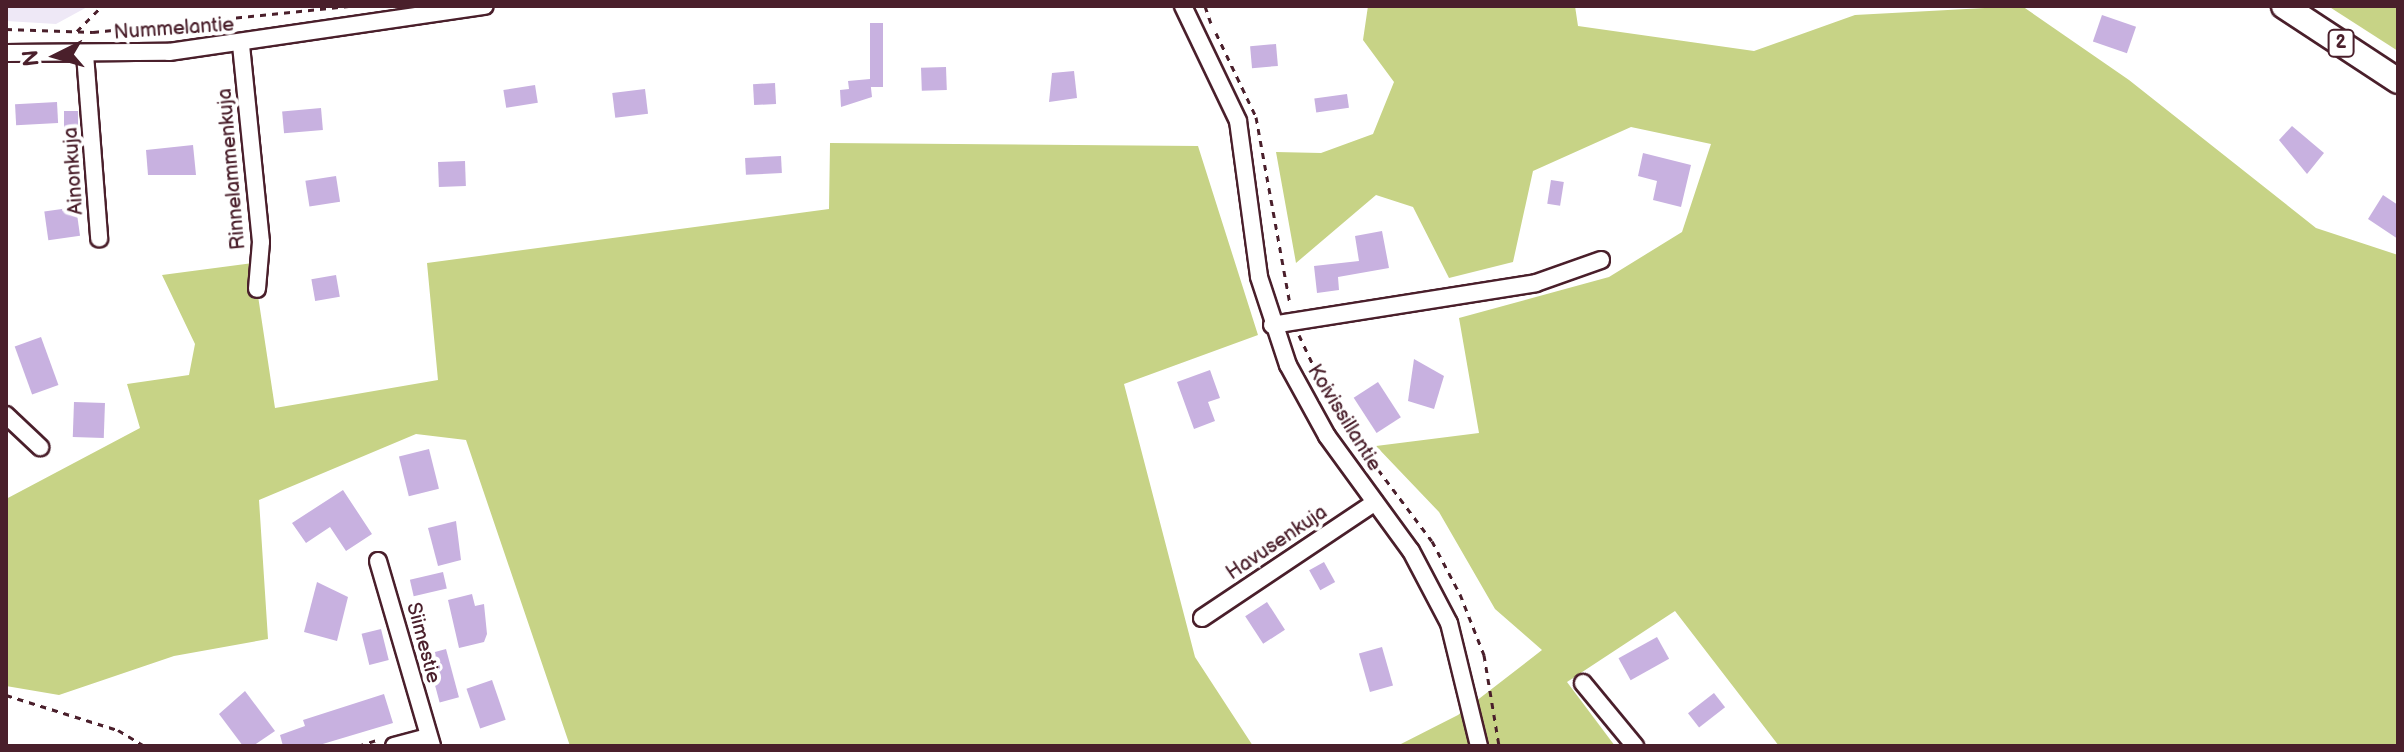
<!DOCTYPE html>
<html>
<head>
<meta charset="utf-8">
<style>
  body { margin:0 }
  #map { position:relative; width:2404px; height:752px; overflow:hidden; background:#fff; font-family:"Balsamiq Sans",sans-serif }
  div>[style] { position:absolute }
  .built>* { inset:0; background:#eee8f6 }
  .green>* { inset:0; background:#c7d386 }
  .building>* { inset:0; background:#c8b1e0; transform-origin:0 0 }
  .path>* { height:3px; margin-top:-1.5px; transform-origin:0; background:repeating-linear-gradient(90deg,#4a1f2b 0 6px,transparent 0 12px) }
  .roads { filter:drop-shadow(2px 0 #4a1f2b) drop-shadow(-2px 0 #4a1f2b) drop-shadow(0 2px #4a1f2b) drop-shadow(0 -2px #4a1f2b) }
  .minor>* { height:16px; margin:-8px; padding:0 8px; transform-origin:8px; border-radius:8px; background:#fff }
  .highway>* { height:24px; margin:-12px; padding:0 12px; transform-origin:12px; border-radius:12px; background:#fff }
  span { translate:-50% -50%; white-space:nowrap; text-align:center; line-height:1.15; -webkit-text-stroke:8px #fff; paint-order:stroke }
  .shield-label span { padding:2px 6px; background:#fff; border:2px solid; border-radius:6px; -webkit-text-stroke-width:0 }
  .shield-label { font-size:18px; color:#4a1f2b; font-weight:700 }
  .street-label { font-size:20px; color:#4a1f2b }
  .frame { position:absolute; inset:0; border:8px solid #4a1f2b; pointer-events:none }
  .north { position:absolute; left:16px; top:16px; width:80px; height:80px; -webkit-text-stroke:6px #fff; paint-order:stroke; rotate:265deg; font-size:22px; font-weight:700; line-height:32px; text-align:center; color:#4a1f2b }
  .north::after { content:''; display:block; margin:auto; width:28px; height:36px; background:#4a1f2b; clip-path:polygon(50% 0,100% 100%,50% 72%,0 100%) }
</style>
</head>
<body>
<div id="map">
  <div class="built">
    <i style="clip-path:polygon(6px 6px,89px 6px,56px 24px,6px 21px)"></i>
  </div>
  <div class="green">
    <i style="clip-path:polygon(1368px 6px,1575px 6px,1578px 26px,1754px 51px,1855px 15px,2022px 6px,2129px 80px,2316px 228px,2398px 255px,2398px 746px,1779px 746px,1675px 611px,1567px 682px,1615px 746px,1397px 746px,1458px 715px,1542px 650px,1495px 609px,1439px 512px,1376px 446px,1479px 433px,1459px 318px,1609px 277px,1682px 232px,1711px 144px,1631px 127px,1533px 171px,1513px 262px,1449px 278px,1413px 207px,1376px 195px,1296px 263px,1276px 152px,1321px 153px,1373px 134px,1394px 82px,1363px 40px)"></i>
    <i style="clip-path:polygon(2328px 6px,2398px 6px,2398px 51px)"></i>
    <i style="clip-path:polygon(830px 143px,1198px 146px,1258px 335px,1124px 384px,1195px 657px,1253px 746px,570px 746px,466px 440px,416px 434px,259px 500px,268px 639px,174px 656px,59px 695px,6px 686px,6px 499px,140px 428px,127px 384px,189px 375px,195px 344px,162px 275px,253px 263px,275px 408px,438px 380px,427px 263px,829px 209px)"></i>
  </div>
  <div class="building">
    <i style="left:2102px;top:15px;width:36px;height:28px;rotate:19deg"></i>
    <i style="left:870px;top:23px;width:13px;height:64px"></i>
    <i style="left:1276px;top:44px;width:22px;height:26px;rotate:85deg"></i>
    <i style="left:946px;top:67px;width:23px;height:25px;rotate:88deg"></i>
    <i style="clip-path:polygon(1074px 71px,1077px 98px,1049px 102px,1052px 73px)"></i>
    <i style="clip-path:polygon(870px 79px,872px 97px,841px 107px,840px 90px,849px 89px,848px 81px)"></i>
    <i style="left:775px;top:83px;width:21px;height:22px;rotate:87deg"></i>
    <i style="left:535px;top:85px;width:18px;height:32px;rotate:81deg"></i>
    <i style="left:645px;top:89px;width:25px;height:33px;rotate:83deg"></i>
    <i style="left:1347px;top:94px;width:14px;height:33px;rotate:82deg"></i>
    <i style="left:57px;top:102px;width:21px;height:42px;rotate:87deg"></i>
    <i style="left:321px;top:108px;width:22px;height:39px;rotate:85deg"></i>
    <i style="left:64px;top:111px;width:14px;height:23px"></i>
    <i style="clip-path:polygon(2292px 126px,2324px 153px,2307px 174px,2279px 140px)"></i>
    <i style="clip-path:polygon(193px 145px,196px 175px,148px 175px,146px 150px)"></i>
    <i style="clip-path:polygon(1643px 153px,1691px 165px,1681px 207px,1653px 200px,1657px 181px,1638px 176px)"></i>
    <i style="left:781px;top:156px;width:17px;height:36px;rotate:87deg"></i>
    <i style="left:465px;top:161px;width:25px;height:27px;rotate:88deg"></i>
    <i style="left:336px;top:176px;width:26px;height:31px;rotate:81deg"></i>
    <i style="left:1551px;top:180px;width:13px;height:24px;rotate:9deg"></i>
    <i style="clip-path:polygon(2383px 195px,2398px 205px,2398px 239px,2368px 219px)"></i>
    <i style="left:76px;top:207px;width:29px;height:32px;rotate:82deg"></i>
    <i style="clip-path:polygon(1382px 231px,1389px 268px,1338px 277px,1339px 290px,1317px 293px,1314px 266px,1359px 261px,1355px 236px)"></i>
    <i style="left:336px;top:275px;width:22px;height:25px;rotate:80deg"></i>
    <i style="left:41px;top:337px;width:51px;height:28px;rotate:70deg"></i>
    <i style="clip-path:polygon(1414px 359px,1444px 376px,1434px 409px,1408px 401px)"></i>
    <i style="clip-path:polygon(1210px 370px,1220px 398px,1208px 402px,1215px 421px,1194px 429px,1177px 382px)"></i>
    <i style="left:1378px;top:382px;width:42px;height:29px;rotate:57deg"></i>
    <i style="left:74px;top:402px;width:31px;height:35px;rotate:2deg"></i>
    <i style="left:429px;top:449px;width:41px;height:31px;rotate:76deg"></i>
    <i style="clip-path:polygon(343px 490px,372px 534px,346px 551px,330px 527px,306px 543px,292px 523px)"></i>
    <i style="clip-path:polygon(456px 521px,461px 560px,438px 566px,428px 528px)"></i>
    <i style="left:1324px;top:562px;width:23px;height:17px;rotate:61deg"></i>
    <i style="left:443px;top:572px;width:17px;height:34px;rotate:77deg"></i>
    <i style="clip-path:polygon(317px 582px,348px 597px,337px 641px,304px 632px)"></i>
    <i style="clip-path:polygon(472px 594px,475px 606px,484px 604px,487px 634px,484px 642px,459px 648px,448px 600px)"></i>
    <i style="left:1267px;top:602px;width:33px;height:26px;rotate:57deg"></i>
    <i style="left:381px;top:629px;width:32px;height:20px;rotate:76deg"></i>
    <i style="left:1657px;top:637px;width:25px;height:44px;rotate:61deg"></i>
    <i style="left:1382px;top:647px;width:40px;height:24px;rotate:74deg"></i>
    <i style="left:446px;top:649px;width:50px;height:20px;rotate:75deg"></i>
    <i style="left:492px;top:680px;width:42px;height:27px;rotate:71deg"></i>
    <i style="clip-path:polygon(245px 691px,275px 731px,253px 746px,243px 746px,219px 714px)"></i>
    <i style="left:1714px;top:693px;width:18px;height:33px;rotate:52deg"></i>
    <i style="clip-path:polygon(384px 694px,393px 723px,316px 746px,283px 746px,280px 735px,305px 726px,303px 720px)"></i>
  </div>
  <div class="path">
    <i style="left:1205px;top:6px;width:18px;rotate:71deg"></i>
    <i style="left:6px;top:29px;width:87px;rotate:2deg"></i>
    <i style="left:93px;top:32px;width:257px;rotate:-5.8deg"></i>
    <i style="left:77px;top:31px;width:35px;rotate:-45deg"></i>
    <i style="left:1216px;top:33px;width:93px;rotate:64.5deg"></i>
    <i style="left:1256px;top:117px;width:191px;rotate:79.7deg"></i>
    <i style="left:1299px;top:335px;width:85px;rotate:64.9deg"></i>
    <i style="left:1335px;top:412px;width:161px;rotate:53.1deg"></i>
    <i style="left:1432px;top:541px;width:60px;rotate:62.2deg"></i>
    <i style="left:1460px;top:594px;width:66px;rotate:68.5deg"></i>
    <i style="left:1484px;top:655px;width:92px;rotate:80.6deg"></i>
    <i style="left:6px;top:695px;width:117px;rotate:17.4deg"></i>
    <i style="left:118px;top:730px;width:31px;rotate:31deg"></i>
    <i style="left:358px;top:746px;width:20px;rotate:-18deg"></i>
  </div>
  <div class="roads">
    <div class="minor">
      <i style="left:1183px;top:6px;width:127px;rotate:64.4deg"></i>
      <i style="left:1238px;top:121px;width:157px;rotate:82.3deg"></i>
      <i style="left:1259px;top:277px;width:93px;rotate:71.8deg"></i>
      <i style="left:1288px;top:365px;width:81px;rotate:61.2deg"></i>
      <i style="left:1327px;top:436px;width:142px;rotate:53.9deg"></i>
      <i style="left:1411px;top:551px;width:81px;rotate:62.2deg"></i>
      <i style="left:1449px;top:623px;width:127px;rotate:76.3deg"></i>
      <i style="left:241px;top:45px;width:198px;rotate:84.2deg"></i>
      <i style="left:261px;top:242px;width:47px;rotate:94.9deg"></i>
      <i style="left:6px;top:53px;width:163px;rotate:-0.4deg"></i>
      <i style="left:169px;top:52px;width:319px;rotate:-8.3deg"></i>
      <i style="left:85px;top:54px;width:185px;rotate:85.6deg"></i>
      <i style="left:1272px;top:325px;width:267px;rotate:-9deg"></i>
      <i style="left:1536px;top:283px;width:69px;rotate:-19.5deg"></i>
      <i style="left:6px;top:415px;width:47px;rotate:43.3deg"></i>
      <i style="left:378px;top:561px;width:193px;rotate:73.7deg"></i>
      <i style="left:1202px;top:618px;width:208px;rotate:-33.8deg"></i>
      <i style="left:1583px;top:683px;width:82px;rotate:50.5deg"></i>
      <i style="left:394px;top:746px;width:34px;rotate:-15deg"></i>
    </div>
    <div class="highway">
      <i style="left:2284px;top:6px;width:136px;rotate:33.3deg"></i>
    </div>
  </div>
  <div class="shield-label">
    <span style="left:2341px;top:43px">2</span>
  </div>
  <div class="street-label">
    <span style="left:174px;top:29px;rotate:-4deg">Nummelantie</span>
    <span style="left:232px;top:169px;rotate:-95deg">Rinnelammenkuja</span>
    <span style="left:74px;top:171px;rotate:-94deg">Ainonkuja</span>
    <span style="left:1344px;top:418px;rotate:58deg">Koivissillantie</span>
    <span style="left:1277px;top:543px;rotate:-34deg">Havusenkuja</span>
    <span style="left:423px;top:643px;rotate:75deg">Siimestie</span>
  </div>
  <div class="frame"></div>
  <div class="north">N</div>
</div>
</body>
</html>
